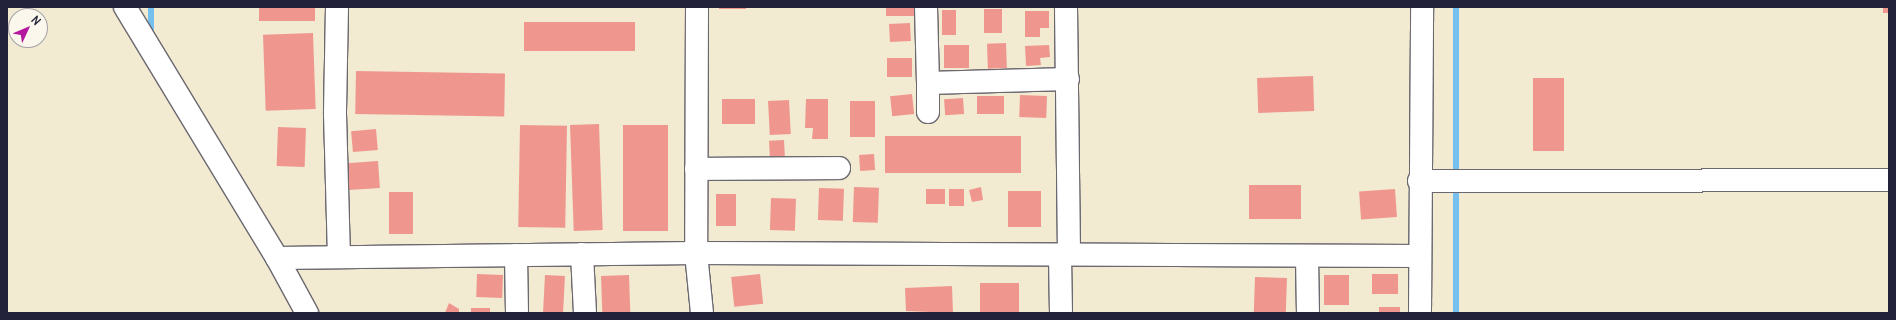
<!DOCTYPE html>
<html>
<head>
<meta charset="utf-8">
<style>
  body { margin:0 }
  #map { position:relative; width:1896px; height:320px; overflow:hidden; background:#f2ead1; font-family:Delius,sans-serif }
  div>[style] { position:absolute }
  .stream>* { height:6px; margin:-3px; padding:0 3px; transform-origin:3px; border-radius:3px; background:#76c0ef }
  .building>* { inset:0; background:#ef978f; transform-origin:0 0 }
  .roads { filter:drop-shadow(1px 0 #6b6870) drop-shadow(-1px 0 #6b6870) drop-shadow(0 1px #6b6870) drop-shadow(0 -1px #6b6870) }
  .minor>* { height:22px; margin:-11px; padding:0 11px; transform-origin:11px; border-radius:11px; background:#fff }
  span { translate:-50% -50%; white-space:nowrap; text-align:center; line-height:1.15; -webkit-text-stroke:3px #fbf7ec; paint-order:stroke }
  .frame { position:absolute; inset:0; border:8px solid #22223b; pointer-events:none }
  .north { position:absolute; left:8px; top:8px; width:40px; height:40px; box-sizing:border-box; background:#fbf7ec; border:1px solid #a4a2a5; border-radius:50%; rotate:46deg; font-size:11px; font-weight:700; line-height:16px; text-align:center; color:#22223b }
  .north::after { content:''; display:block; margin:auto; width:14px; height:18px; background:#b5179e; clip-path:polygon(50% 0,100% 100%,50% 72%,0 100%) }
</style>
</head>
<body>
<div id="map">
  <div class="stream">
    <i style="left:1456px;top:7px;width:306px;rotate:90deg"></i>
    <i style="left:151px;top:29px;width:22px;rotate:-90deg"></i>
  </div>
  <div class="building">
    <i style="left:259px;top:7px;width:56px;height:14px"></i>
    <i style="left:719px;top:7px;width:27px;height:2px"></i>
    <i style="left:886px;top:7px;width:29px;height:9px"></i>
    <i style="left:1883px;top:7px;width:6px;height:6px"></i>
    <i style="left:1002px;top:9px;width:24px;height:18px;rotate:90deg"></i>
    <i style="left:942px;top:10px;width:14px;height:25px"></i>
    <i style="clip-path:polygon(1025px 11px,1049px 11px,1049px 28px,1040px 28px,1040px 37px,1025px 37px)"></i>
    <i style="left:635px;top:22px;width:29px;height:111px;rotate:90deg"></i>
    <i style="left:910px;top:23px;width:18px;height:21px;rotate:87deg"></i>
    <i style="left:313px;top:33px;width:76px;height:50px;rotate:88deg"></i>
    <i style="left:1006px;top:43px;width:25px;height:19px;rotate:88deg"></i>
    <i style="left:944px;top:45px;width:25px;height:23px"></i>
    <i style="clip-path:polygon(1049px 45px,1050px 57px,1040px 58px,1041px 65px,1026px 66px,1025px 46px)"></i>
    <i style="left:887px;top:58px;width:25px;height:19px"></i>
    <i style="left:356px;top:71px;width:149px;height:43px;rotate:1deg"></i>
    <i style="left:1313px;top:76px;width:35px;height:56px;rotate:88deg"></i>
    <i style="left:1533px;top:78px;width:31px;height:73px"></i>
    <i style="left:912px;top:94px;width:20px;height:22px;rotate:84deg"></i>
    <i style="left:1020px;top:95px;width:27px;height:22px;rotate:2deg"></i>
    <i style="left:977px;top:96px;width:27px;height:18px"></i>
    <i style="left:963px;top:98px;width:16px;height:19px;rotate:86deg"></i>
    <i style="left:755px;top:99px;width:25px;height:33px;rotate:90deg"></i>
    <i style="clip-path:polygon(806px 99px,828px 99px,828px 139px,812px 139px,813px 128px,805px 128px)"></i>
    <i style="left:789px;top:100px;width:34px;height:21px;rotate:87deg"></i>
    <i style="left:875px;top:101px;width:36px;height:25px;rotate:90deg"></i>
    <i style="left:599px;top:124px;width:106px;height:29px;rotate:88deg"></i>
    <i style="left:520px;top:125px;width:47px;height:102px;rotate:1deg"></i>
    <i style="left:623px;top:125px;width:45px;height:106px"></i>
    <i style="left:278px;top:127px;width:28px;height:39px;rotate:2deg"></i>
    <i style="left:376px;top:129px;width:21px;height:25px;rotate:85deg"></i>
    <i style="left:1021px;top:136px;width:37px;height:136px;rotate:90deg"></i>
    <i style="left:784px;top:140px;width:18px;height:15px;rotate:87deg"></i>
    <i style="left:874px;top:154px;width:16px;height:15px;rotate:86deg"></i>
    <i style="left:378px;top:161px;width:27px;height:31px;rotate:86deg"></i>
    <i style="left:1249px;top:185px;width:52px;height:34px"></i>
    <i style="left:854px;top:187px;width:25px;height:35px;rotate:2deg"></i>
    <i style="clip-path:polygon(981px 187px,983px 200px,972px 202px,969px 190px)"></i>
    <i style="left:819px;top:188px;width:25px;height:32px;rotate:2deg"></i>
    <i style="left:926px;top:189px;width:19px;height:15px"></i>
    <i style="left:949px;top:189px;width:15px;height:17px"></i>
    <i style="left:1395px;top:189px;width:28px;height:36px;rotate:86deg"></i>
    <i style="left:1008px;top:191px;width:33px;height:36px"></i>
    <i style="left:389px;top:192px;width:24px;height:42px"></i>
    <i style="left:716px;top:194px;width:20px;height:32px"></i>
    <i style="left:771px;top:198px;width:25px;height:32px;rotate:2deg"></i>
    <i style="left:477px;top:274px;width:26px;height:23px;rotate:2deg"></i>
    <i style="left:760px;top:274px;width:30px;height:29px;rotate:84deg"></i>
    <i style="left:1372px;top:274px;width:26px;height:20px"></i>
    <i style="left:545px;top:275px;width:20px;height:38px;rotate:3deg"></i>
    <i style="left:629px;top:275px;width:38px;height:28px;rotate:88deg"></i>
    <i style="left:1324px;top:275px;width:25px;height:30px"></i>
    <i style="left:1255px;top:277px;width:32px;height:36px;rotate:2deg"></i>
    <i style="left:980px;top:283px;width:39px;height:30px"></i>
    <i style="clip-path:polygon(952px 286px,953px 313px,906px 311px,905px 288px)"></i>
    <i style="clip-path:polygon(449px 303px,459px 309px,459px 313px,445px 313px)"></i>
    <i style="left:1379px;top:307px;width:21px;height:6px"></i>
    <i style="left:471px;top:308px;width:19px;height:5px"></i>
  </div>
  <div class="roads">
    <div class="minor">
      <i style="left:125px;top:7px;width:293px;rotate:58.8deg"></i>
      <i style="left:277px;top:258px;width:63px;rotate:61.4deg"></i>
      <i style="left:337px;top:7px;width:107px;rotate:91.1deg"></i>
      <i style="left:335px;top:114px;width:142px;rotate:88.4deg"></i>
      <i style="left:697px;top:7px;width:246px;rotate:90.2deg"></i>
      <i style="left:696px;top:253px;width:60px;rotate:84.3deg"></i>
      <i style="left:926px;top:7px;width:76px;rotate:88.5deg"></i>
      <i style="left:928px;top:83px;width:140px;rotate:-1.6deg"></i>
      <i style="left:1066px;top:7px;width:246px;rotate:89.3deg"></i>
      <i style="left:928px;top:83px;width:29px;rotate:90deg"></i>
      <i style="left:696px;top:169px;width:143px;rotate:-0.4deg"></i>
      <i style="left:1419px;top:181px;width:470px;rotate:-0.1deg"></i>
      <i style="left:582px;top:254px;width:59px;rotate:87.1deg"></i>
      <i style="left:516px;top:255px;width:58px;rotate:89deg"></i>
      <i style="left:1060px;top:256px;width:57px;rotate:89deg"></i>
      <i style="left:1307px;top:257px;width:56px;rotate:89deg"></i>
      <i style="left:277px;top:258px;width:419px;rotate:-0.7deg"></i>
      <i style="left:696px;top:253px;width:724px;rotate:0.24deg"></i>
      <i style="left:1420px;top:313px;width:306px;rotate:-89.6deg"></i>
    </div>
  </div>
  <div class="frame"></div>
  <div class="north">N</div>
</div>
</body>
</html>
